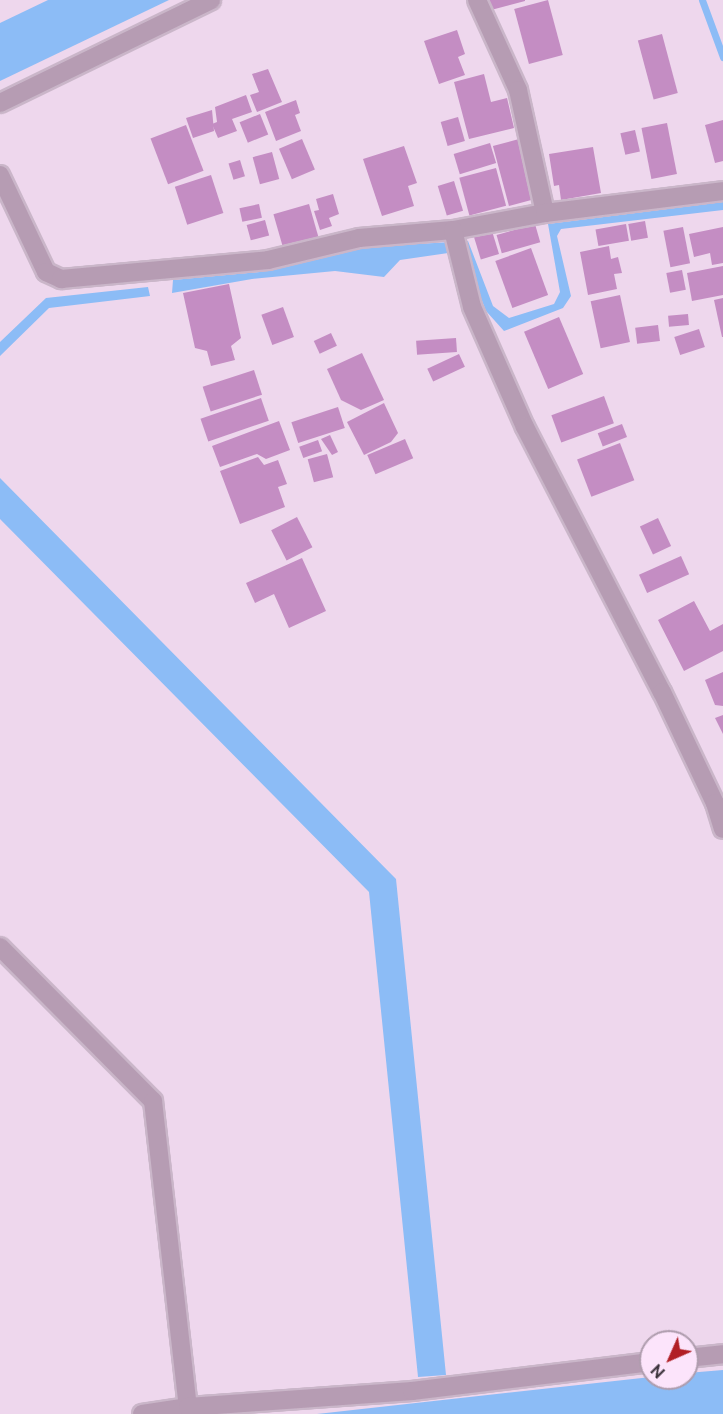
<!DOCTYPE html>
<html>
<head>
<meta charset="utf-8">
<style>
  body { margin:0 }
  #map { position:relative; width:723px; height:1414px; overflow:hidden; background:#eed7ed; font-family:Ubuntu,sans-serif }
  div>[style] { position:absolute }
  .water>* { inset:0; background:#8cbcf6 }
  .stream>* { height:7px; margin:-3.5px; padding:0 3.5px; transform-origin:3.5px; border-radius:3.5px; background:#8cbcf6 }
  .building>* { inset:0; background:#c48dc3; transform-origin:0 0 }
  .roads { filter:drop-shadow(2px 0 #cab6c9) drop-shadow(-2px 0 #cab6c9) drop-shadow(0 2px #cab6c9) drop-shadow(0 -2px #cab6c9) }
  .minor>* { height:18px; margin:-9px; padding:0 9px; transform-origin:9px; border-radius:9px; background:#b69cb3 }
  span { translate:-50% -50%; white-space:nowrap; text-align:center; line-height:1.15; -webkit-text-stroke:4.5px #fce4fb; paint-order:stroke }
  .north { position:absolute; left:639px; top:1330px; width:60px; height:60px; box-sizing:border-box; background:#fce4fb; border:2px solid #ae9cad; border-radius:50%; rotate:225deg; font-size:16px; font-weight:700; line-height:24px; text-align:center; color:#393039 }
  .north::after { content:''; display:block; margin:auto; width:21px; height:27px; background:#b11f25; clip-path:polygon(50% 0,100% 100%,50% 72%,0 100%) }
</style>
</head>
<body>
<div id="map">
  <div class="water">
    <i style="clip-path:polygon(48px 0,169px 0,0 81px,0 23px)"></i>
    <i style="clip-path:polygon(723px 202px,723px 210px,561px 229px,557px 236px,571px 296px,563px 308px,504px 331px,486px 311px,462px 251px,400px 260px,384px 277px,335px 271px,252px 279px,172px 293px,173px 280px,260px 272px,367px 247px,468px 241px,493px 306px,509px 318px,554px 304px,560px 292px,548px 224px)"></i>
    <i style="clip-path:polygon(148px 287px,150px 296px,49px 308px,0 356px,0 342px,46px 298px)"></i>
    <i style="clip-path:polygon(0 478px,396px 879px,446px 1375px,418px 1377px,369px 892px,0 519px)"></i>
    <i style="clip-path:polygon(723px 1370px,723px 1414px,317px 1414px,651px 1377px,687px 1378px,687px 1373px)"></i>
  </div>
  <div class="stream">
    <i style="left:702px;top:0;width:61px;rotate:69.8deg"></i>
  </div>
  <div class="building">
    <i style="clip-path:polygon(488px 0,525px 0,525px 1px,491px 10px)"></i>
    <i style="left:548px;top:0;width:57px;height:35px;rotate:75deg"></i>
    <i style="clip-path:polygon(457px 30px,465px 54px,458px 57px,465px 75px,439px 84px,424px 41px)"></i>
    <i style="left:662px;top:34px;width:61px;height:25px;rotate:75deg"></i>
    <i style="clip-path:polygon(268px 69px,282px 102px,257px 112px,250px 95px,259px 92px,252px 74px)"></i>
    <i style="clip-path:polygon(484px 74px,491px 102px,507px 98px,514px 128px,469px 139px,454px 82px)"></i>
    <i style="clip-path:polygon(246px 95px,252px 112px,232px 119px,237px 131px,218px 138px,212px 124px,217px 122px,215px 107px)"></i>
    <i style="clip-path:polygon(296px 100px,300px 113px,295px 115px,301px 131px,276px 141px,265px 112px)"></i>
    <i style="clip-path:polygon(212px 110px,214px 131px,193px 138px,186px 118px)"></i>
    <i style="left:260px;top:114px;width:22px;height:22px;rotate:68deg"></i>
    <i style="left:458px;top:117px;width:25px;height:18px;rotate:74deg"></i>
    <i style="clip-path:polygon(723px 120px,723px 161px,715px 163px,705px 125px)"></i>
    <i style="left:667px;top:123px;width:52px;height:26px;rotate:79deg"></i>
    <i style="left:186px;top:125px;width:49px;height:38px;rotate:69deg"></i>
    <i style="left:635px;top:130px;width:22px;height:15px;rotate:77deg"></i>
    <i style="left:302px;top:139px;width:33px;height:25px;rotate:67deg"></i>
    <i style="left:519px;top:139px;width:62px;height:27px;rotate:75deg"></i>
    <i style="left:490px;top:143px;width:21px;height:38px;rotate:73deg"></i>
    <i style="clip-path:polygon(404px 146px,417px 183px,408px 186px,414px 206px,382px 216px,363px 159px)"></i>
    <i style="clip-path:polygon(593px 147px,601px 193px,561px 200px,559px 185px,554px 186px,549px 154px)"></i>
    <i style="left:272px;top:152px;width:28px;height:20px;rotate:75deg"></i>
    <i style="left:240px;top:160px;width:17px;height:12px;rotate:73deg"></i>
    <i style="left:496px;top:168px;width:39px;height:38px;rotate:75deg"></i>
    <i style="left:211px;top:175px;width:40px;height:38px;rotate:72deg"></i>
    <i style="left:454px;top:181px;width:31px;height:17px;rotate:73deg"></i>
    <i style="clip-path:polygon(333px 194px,339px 214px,329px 218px,332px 226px,320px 230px,314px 211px,319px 210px,316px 199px)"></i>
    <i style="left:259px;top:204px;width:14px;height:20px;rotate:78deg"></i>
    <i style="left:309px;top:204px;width:35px;height:37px;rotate:74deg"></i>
    <i style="left:265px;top:220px;width:16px;height:19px;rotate:75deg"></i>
    <i style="left:645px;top:221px;width:17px;height:17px;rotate:80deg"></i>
    <i style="left:535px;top:224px;width:19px;height:40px;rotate:74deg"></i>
    <i style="left:626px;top:224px;width:17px;height:31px;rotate:80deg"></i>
    <i style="left:683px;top:227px;width:37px;height:20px;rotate:79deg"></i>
    <i style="clip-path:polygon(723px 227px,723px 263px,712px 265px,710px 253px,694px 257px,689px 234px)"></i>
    <i style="left:492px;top:231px;width:24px;height:19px;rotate:73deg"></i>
    <i style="clip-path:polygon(609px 246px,611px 259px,618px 257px,622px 273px,614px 274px,617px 289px,588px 295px,580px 252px)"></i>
    <i style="left:531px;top:248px;width:50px;height:38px;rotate:70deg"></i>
    <i style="clip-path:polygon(723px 266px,723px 295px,692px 301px,687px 273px)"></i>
    <i style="left:682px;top:270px;width:20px;height:16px;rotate:79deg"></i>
    <i style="clip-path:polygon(229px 284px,241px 338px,231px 346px,235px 360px,211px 366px,207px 351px,195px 348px,183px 293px)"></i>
    <i style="left:620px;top:295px;width:48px;height:30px;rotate:78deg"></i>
    <i style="clip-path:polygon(723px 298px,723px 337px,722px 337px,714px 300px)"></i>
    <i style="left:283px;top:307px;width:32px;height:23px;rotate:70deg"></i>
    <i style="left:688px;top:314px;width:11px;height:20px;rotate:85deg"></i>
    <i style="left:559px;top:317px;width:62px;height:38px;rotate:67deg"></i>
    <i style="left:658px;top:325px;width:16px;height:23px;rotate:83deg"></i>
    <i style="left:699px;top:329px;width:19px;height:26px;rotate:72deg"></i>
    <i style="left:331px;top:333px;width:14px;height:19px;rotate:65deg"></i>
    <i style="left:456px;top:338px;width:14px;height:40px;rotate:86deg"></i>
    <i style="clip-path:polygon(362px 353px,384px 400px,361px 410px,341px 400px,327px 369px)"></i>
    <i style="left:459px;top:354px;width:14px;height:35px;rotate:65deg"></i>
    <i style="left:254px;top:370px;width:26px;height:54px;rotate:72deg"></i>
    <i style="left:604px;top:396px;width:29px;height:56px;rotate:70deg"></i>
    <i style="left:261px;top:398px;width:24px;height:64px;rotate:71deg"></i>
    <i style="clip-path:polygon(384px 403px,398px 433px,391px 442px,364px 455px,347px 422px)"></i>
    <i style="left:338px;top:407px;width:22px;height:49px;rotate:72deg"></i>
    <i style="clip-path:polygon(279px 421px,290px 450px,266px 459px,257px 454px,220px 467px,212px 446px)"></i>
    <i style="left:622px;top:424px;width:14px;height:26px;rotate:69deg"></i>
    <i style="clip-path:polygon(330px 435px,338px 452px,332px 455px,321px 439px)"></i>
    <i style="left:405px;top:439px;width:21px;height:41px;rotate:67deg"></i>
    <i style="left:318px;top:440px;width:12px;height:20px;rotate:70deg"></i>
    <i style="left:620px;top:443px;width:40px;height:46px;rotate:69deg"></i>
    <i style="left:327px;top:454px;width:24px;height:20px;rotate:75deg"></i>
    <i style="clip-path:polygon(258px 457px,264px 465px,278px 460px,287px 484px,278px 487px,285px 507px,240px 524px,220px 471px)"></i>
    <i style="left:297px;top:517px;width:34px;height:29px;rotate:63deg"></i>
    <i style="left:658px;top:518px;width:31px;height:20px;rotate:65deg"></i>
    <i style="left:681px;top:556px;width:20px;height:46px;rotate:66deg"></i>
    <i style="clip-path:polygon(302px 558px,326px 611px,289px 628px,274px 594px,255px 603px,246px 583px)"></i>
    <i style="clip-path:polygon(694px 601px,710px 631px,723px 624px,723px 651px,684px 671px,658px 620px)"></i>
    <i style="clip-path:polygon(723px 672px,723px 706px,715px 705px,705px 680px)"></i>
    <i style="clip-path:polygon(723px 715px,723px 734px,715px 718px)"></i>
  </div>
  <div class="roads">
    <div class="minor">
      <i style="left:477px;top:0;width:99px;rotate:65.5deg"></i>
      <i style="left:518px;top:90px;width:126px;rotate:77.6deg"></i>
      <i style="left:0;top:103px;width:235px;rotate:-26deg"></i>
      <i style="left:0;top:175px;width:107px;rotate:64.6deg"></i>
      <i style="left:46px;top:272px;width:17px;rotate:25deg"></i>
      <i style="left:61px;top:279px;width:208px;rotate:-5.2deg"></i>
      <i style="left:268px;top:260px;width:94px;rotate:-13.6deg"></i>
      <i style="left:359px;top:238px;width:94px;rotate:-4.9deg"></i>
      <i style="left:453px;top:230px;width:94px;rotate:-10.5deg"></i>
      <i style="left:545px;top:213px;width:179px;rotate:-7deg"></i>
      <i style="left:453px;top:230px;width:79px;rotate:76.1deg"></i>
      <i style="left:472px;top:307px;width:131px;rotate:66.2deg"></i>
      <i style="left:525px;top:427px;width:298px;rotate:62.7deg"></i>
      <i style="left:662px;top:692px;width:123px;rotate:64.5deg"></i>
      <i style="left:715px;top:803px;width:27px;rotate:73deg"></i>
      <i style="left:0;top:947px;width:217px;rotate:45.2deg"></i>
      <i style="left:153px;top:1101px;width:308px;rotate:83.5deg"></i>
      <i style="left:687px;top:1358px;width:36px;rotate:-6deg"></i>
      <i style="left:142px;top:1414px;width:47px;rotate:-8.7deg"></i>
      <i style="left:188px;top:1407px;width:225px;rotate:-4.1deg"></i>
      <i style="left:412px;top:1391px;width:241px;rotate:-6.9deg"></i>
    </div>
  </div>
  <div class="north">N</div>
</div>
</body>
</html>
